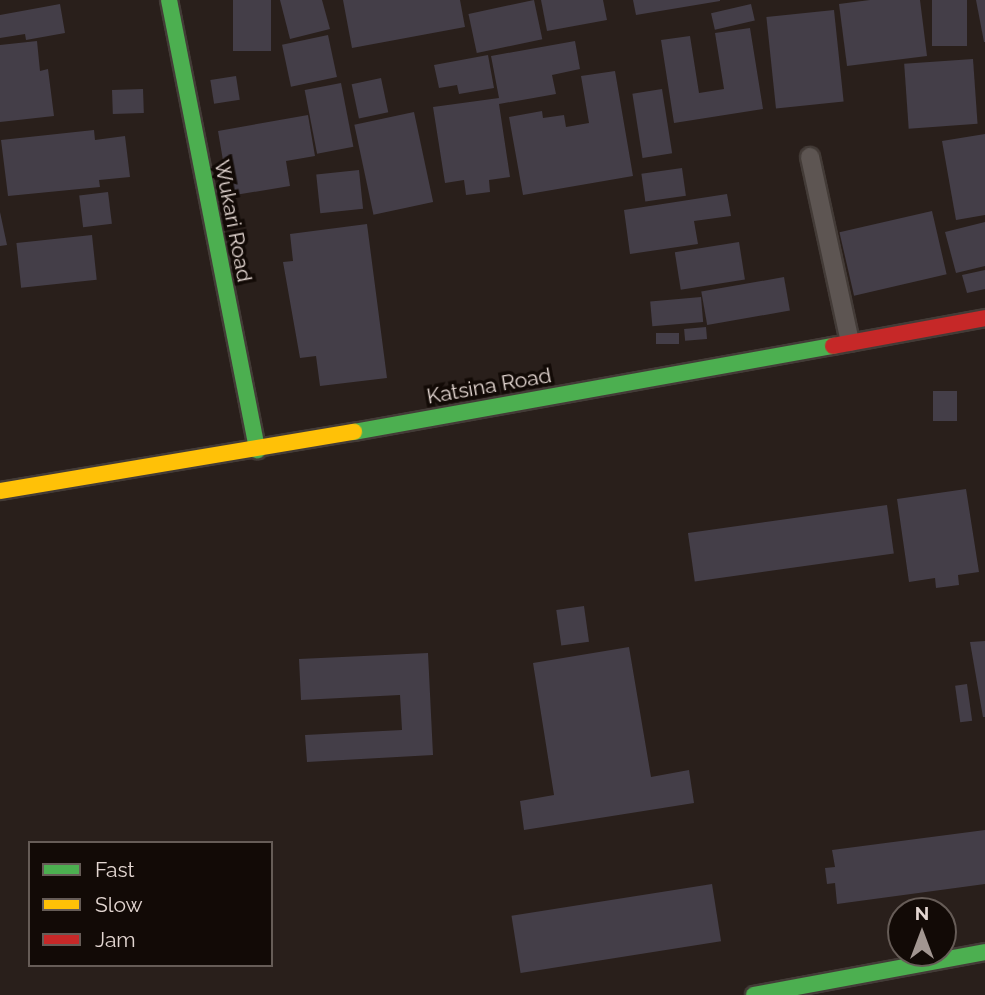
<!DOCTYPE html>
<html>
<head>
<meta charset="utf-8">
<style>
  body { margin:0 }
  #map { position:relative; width:985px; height:995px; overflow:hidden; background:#291f1b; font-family:Raleway,sans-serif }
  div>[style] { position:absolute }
  .building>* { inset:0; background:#443e48; transform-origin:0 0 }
  .roads { filter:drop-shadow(2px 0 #433b37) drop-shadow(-2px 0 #433b37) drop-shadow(0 2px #433b37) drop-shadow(0 -2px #433b37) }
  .lane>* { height:18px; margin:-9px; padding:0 9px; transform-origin:9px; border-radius:9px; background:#5d5552 }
  .fast>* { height:16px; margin:-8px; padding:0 8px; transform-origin:8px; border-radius:8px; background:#4caf50 }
  .slow>* { height:16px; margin:-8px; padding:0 8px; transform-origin:8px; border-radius:8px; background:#ffc107 }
  .jam>* { height:16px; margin:-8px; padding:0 8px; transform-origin:8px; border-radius:8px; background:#c62828 }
  span { translate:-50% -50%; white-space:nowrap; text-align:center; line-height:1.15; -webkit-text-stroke:7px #120a06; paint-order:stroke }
  .street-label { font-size:21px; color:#e3d6d1 }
  .legend { position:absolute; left:28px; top:841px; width:245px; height:126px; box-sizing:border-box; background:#120a06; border:2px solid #665c57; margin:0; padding:9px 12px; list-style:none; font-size:21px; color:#e3d6d1 }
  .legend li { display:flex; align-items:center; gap:14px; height:35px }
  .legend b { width:35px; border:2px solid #665c57 }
  .north { position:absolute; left:887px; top:897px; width:70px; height:70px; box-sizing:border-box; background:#120a06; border:2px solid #665c57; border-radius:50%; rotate:0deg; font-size:19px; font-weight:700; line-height:28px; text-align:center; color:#e3d6d1 }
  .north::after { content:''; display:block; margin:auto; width:24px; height:32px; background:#a29691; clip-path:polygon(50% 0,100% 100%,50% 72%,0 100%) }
</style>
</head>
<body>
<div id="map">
  <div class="building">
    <i style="left:233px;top:0;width:38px;height:51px"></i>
    <i style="clip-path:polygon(280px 0,322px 0,330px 29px,290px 39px)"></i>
    <i style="clip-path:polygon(343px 0,460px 0,465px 27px,352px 48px)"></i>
    <i style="left:534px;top:0;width:40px;height:67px;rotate:78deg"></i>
    <i style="clip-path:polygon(541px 0,603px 0,607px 20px,547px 31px)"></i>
    <i style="clip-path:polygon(633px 0,720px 0,720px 1px,636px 15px)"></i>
    <i style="clip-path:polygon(870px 0,920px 0,927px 56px,847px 66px,839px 4px)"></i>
    <i style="left:932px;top:0;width:35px;height:46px"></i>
    <i style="clip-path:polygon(976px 0,985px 0,985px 42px,984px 42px)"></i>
    <i style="clip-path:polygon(60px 4px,65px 33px,26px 40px,25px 34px,0 38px,0 15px)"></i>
    <i style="left:751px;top:4px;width:17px;height:41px;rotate:77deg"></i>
    <i style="left:834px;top:10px;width:92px;height:68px;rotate:84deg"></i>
    <i style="clip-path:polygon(750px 28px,763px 109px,674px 123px,661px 40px,690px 36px,699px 93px,724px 89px,715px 33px)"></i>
    <i style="left:328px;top:35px;width:43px;height:47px;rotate:78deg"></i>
    <i style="clip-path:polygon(37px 41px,40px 71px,48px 69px,54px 116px,0 122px,0 45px)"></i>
    <i style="clip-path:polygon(575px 41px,580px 69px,552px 75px,556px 94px,499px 104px,510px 177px,489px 180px,490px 192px,466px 195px,464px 180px,445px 183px,433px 107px,499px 98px,491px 56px)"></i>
    <i style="clip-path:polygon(488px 55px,494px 88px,459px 94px,457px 85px,439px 88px,434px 65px)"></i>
    <i style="left:973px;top:59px;width:65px;height:69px;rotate:86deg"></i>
    <i style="clip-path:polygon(615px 71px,633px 176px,523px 195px,509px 117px,542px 111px,543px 118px,564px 115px,566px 127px,589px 123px,581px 76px)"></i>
    <i style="left:236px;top:76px;width:24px;height:26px;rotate:81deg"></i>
    <i style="left:381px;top:78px;width:35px;height:30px;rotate:78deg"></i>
    <i style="left:341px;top:83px;width:65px;height:37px;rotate:79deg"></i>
    <i style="left:143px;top:89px;width:24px;height:31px;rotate:88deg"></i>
    <i style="left:662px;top:89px;width:65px;height:30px;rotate:81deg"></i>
    <i style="left:414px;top:112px;width:92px;height:61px;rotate:78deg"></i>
    <i style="clip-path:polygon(308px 115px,315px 156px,286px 161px,290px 186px,229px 196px,218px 131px)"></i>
    <i style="clip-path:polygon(94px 130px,95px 140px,125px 136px,130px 177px,99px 180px,100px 187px,8px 196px,1px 140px)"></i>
    <i style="clip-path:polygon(985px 134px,985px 215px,956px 220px,942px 141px)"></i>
    <i style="left:682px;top:168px;width:28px;height:41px;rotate:82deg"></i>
    <i style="left:359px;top:170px;width:39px;height:43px;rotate:84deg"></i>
    <i style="left:108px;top:192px;width:32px;height:29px;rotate:83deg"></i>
    <i style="clip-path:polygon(727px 194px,731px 216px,694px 221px,698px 244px,630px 254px,624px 210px)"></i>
    <i style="left:932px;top:211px;width:65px;height:95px;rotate:77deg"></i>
    <i style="clip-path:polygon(0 212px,7px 245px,0 246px)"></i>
    <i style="clip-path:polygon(985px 222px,985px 266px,956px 273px,945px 232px)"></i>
    <i style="clip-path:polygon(367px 224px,387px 378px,320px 386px,316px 356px,300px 358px,283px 262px,293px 261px,290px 234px)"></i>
    <i style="left:92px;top:235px;width:45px;height:76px;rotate:84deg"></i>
    <i style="left:739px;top:242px;width:38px;height:65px;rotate:81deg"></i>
    <i style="clip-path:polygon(985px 270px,985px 289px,967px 293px,962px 275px)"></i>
    <i style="left:784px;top:277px;width:34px;height:84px;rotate:80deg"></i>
    <i style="left:701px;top:297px;width:25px;height:51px;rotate:85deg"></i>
    <i style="left:706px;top:327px;width:12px;height:22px;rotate:85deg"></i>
    <i style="left:679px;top:333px;width:11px;height:23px;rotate:90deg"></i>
    <i style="left:957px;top:391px;width:30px;height:24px;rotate:90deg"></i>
    <i style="clip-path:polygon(966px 489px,979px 572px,958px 575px,959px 585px,936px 588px,935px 578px,909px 582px,897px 499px)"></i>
    <i style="left:887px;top:505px;width:49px;height:201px;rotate:82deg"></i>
    <i style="left:584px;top:606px;width:36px;height:28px;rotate:82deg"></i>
    <i style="clip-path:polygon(985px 641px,985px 717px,983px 717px,970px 642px)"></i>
    <i style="clip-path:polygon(629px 647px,651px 777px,689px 770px,694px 803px,524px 830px,520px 801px,554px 795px,533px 663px)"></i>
    <i style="clip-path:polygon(428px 653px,433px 755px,307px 762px,305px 735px,402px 730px,400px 695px,301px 700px,299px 659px)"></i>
    <i style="left:967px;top:684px;width:37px;height:12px;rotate:82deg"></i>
    <i style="clip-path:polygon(985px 830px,985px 884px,837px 904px,835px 883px,827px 884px,825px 868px,835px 867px,832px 850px)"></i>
    <i style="left:712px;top:884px;width:58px;height:203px;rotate:81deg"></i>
  </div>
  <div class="roads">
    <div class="lane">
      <i style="left:810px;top:157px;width:189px;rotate:77.8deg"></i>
    </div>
    <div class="fast">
      <i style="left:169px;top:0;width:459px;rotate:78.9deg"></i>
      <i style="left:354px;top:432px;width:487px;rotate:-10.2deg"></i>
      <i style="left:754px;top:995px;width:235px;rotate:-10.5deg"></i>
    </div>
    <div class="slow">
      <i style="left:0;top:491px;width:359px;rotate:-9.5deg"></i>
    </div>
    <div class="jam">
      <i style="left:833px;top:346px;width:155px;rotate:-10.4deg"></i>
    </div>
  </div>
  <div class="street-label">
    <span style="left:233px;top:221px;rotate:79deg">Wukari Road</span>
    <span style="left:489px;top:386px;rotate:-10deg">Katsina Road</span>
  </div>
  <ul class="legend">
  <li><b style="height:9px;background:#4caf50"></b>Fast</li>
  <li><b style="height:9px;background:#ffc107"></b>Slow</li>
  <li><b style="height:9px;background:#c62828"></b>Jam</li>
  </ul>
  <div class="north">N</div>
</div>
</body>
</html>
